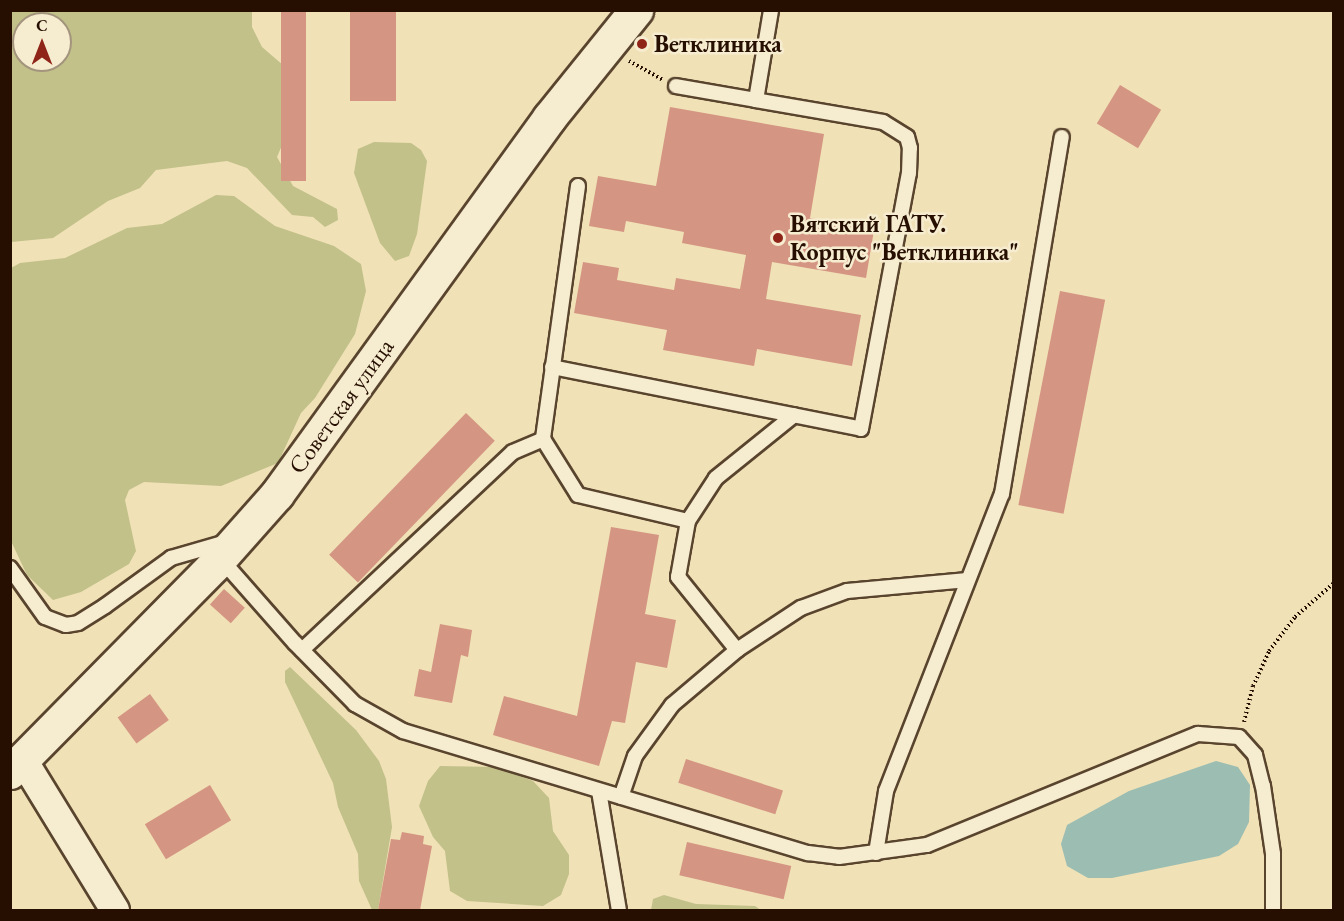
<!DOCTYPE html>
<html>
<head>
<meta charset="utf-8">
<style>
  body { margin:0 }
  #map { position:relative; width:1344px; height:921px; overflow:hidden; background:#f1e1b6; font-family:"EB Garamond",serif }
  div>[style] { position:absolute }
  .green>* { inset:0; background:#c1c189 }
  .water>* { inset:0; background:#9bbdb2 }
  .building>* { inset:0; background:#d49582; transform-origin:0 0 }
  .path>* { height:4px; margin-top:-2px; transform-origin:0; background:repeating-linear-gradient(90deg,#260f00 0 1.5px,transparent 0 4.5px) }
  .roads { filter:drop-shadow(2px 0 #59442e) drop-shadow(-2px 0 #59442e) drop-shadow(0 2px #59442e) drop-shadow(0 -2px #59442e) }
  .lane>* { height:14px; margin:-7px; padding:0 7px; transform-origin:7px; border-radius:7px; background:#f6ecd0 }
  .street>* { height:28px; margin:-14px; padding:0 14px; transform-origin:14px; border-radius:14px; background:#f6ecd0 }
  .secondary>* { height:33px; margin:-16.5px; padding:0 16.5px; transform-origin:16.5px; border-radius:16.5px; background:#f6ecd0 }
  .dots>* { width:16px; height:16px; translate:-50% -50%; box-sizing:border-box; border:3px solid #f6ecd0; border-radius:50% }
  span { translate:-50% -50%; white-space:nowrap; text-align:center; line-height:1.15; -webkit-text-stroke:5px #f6ecd0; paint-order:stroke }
  .poi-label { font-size:24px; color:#260f00; font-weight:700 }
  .left { translate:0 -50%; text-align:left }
  .street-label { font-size:24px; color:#260f00 }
  .frame { position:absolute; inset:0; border:12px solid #260f00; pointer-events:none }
  .north { position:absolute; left:12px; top:12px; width:60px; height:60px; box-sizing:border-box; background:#f6ecd0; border:2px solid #a3947d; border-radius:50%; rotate:0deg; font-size:16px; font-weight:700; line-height:24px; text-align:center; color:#260f00 }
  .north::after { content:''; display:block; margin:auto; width:21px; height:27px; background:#8f2418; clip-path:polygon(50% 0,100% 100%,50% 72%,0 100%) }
</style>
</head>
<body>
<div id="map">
  <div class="green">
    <i style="clip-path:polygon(evenodd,10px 11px,252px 11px,252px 27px,262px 47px,291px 72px,291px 124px,277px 157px,293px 186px,337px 209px,338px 220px,325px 227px,313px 217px,292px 215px,247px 168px,227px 161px,156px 170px,140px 188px,108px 201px,53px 238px,11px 242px,10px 11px,24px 24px,60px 24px,60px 60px,24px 60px,24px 24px)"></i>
    <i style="clip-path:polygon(374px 142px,411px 143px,421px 150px,427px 161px,417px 234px,409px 256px,395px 261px,380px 243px,354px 173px,358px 149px)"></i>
    <i style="clip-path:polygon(216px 195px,234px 196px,275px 226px,334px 246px,361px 264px,366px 291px,355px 334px,315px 398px,301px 413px,278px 463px,221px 486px,144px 482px,129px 490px,125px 500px,136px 551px,129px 564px,81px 592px,53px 600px,27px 575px,11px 541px,11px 268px,20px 263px,65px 258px,127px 228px,162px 224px)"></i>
    <i style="clip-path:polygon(290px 667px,356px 730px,379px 761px,386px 779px,392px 827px,378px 910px,372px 910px,359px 881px,358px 854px,338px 807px,333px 783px,285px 682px,285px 671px)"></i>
    <i style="clip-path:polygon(440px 766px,495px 767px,533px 781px,549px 798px,553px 831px,569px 855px,569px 874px,561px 895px,543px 906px,467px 901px,450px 891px,445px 851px,433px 837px,419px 806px,428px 781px)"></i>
    <i style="clip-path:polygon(664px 895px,696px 904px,755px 906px,761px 910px,651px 910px,653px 899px)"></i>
  </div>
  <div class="water">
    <i style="clip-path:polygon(1216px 761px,1238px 767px,1250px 785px,1249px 822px,1238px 844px,1219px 856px,1112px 878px,1088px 878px,1067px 866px,1061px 844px,1067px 825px,1129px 791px)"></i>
  </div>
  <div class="building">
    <i style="left:281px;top:10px;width:25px;height:171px"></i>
    <i style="left:350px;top:10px;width:46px;height:91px"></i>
    <i style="left:1120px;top:85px;width:48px;height:45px;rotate:31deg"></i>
    <i style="clip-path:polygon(670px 107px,824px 134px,810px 218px,874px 230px,866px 278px,772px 262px,766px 299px,861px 315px,852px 366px,757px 349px,754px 366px,663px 350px,667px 330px,574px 313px,583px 262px,619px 268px,617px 280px,674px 290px,676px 278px,740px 289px,746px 255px,682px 243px,684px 232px,626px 221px,624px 232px,589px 226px,598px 176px,656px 186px)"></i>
    <i style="left:1060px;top:291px;width:46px;height:218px;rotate:11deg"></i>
    <i style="left:466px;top:413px;width:40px;height:197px;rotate:44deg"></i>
    <i style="clip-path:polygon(611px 527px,659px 535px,645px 614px,676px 620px,667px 668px,636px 662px,625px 723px,612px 721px,599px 766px,493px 735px,504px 696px,577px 716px)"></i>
    <i style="left:224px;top:589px;width:28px;height:21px;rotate:42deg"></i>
    <i style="clip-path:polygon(440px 624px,472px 630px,468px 657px,461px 655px,452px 703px,414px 696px,419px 669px,431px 672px)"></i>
    <i style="left:150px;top:694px;width:32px;height:40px;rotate:54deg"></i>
    <i style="left:686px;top:759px;width:102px;height:25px;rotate:18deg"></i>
    <i style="left:210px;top:785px;width:41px;height:76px;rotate:59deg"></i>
    <i style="clip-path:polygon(402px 832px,424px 836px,423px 844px,432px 846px,420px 910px,378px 910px,391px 839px,400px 840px)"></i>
    <i style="left:687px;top:842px;width:107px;height:34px;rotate:13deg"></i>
  </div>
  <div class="path">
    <i style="left:629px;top:61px;width:38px;rotate:29deg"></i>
    <i style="left:1244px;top:722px;width:37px;rotate:-76deg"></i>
    <i style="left:1253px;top:686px;width:38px;rotate:-65deg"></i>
    <i style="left:1269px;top:651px;width:43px;rotate:-52.6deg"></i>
    <i style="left:1295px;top:617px;width:52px;rotate:-41.1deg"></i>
  </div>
  <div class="roads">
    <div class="lane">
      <i style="left:676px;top:86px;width:81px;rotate:9.9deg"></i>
      <i style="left:578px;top:186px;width:255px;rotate:97.9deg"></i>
      <i style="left:543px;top:439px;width:66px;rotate:58deg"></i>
      <i style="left:578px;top:495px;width:113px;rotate:13.3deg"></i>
      <i style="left:688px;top:521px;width:51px;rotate:-56.9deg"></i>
      <i style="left:716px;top:478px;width:100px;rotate:-38.9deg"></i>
      <i style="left:552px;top:367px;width:315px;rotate:11.3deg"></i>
      <i style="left:861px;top:429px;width:260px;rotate:-79.4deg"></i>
      <i style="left:909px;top:173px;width:25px;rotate:-88deg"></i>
      <i style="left:910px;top:148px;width:11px;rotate:-105deg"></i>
      <i style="left:907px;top:137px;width:28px;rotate:-148deg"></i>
      <i style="left:883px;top:122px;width:129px;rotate:-170.2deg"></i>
      <i style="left:756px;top:100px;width:91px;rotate:-80.5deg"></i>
      <i style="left:688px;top:521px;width:57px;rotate:100.1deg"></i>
      <i style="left:678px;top:577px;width:94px;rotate:51.1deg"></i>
      <i style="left:220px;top:558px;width:113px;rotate:48.6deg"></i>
      <i style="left:295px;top:643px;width:86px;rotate:45.5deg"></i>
      <i style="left:355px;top:704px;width:55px;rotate:29.4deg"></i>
      <i style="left:403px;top:731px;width:423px;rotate:16.8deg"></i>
      <i style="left:808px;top:853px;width:31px;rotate:7deg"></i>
      <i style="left:839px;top:857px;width:89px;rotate:-7.8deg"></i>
      <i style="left:927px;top:845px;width:293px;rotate:-22.3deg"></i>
      <i style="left:1198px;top:734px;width:41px;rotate:4.2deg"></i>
      <i style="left:1239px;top:737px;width:24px;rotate:48deg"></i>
      <i style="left:1255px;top:755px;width:32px;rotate:76deg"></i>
      <i style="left:1263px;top:786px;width:69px;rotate:81.6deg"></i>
      <i style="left:1273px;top:854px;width:56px;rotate:90deg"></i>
      <i style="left:10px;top:568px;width:60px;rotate:54.5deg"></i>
      <i style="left:45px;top:617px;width:22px;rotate:21deg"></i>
      <i style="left:66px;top:625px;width:12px;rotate:-9deg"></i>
      <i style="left:78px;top:623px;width:32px;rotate:-32deg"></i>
      <i style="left:105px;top:606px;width:82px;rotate:-36deg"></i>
      <i style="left:171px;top:558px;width:54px;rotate:-16.1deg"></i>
      <i style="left:302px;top:650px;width:289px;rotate:-43.2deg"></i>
      <i style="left:513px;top:452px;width:33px;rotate:-23deg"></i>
      <i style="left:599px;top:791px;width:121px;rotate:80.5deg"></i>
      <i style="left:621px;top:797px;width:43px;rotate:-71.1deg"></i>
      <i style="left:635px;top:756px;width:63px;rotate:-54deg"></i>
      <i style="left:672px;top:705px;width:85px;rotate:-40.2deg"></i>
      <i style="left:737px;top:650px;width:77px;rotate:-33.3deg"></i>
      <i style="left:801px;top:608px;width:49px;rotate:-20.3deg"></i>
      <i style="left:847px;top:591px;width:121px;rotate:-5.2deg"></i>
      <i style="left:876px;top:853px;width:63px;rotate:-80.8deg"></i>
      <i style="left:886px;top:791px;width:319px;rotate:-68.7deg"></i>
      <i style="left:1002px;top:494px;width:362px;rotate:-80.5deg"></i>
    </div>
    <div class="street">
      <i style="left:23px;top:760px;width:176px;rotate:58.5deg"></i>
    </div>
    <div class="secondary">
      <i style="left:10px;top:772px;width:291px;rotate:-45.4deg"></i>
      <i style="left:214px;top:565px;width:95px;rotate:-48.4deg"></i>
      <i style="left:277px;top:494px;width:464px;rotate:-54.1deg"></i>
      <i style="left:549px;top:118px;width:139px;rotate:-51.1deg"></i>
    </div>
  </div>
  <div class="dots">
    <i style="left:642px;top:44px;background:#8f2418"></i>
    <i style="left:778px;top:238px;background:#8f2418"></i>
  </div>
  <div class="poi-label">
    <span class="left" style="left:654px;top:44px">Ветклиника</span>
    <span class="left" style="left:790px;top:238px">Вятский ГАТУ.<br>Корпус "Ветклиника"</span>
  </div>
  <div class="street-label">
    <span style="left:341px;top:406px;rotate:-54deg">Советская улица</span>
  </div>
  <div class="frame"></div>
  <div class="north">С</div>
</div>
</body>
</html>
